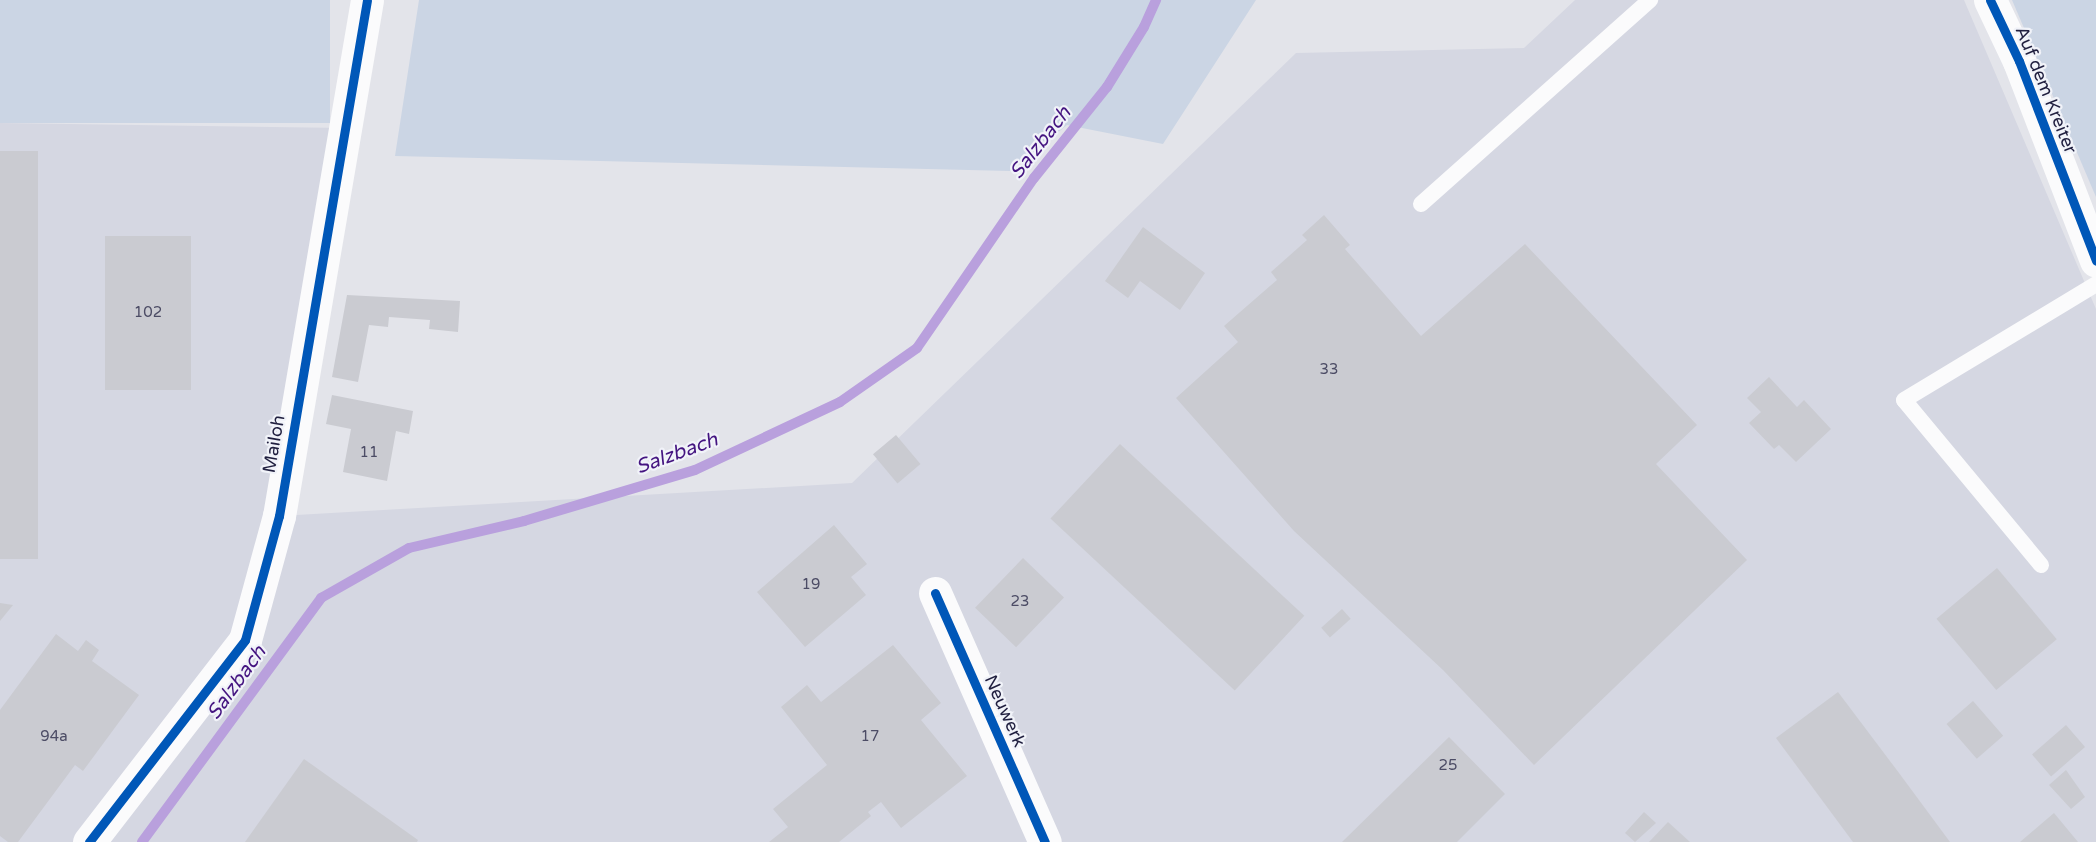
<!DOCTYPE html>
<html>
<head>
<meta charset="utf-8">
<style>
  body { margin:0 }
  #map { position:relative; width:2096px; height:842px; overflow:hidden; background:#e3e4ea; font-family:"Varela Round",sans-serif }
  div>[style] { position:absolute }
  .built>* { inset:0; background:#d5d7e2 }
  .green>* { inset:0; background:#cbd5e4; transform-origin:0 0 }
  .stream>* { height:10px; margin:-5px; padding:0 5px; transform-origin:5px; border-radius:5px; background:#b9a0dd }
  .building>* { inset:0; background:#cacbd1; transform-origin:0 0 }
  .service>* { height:16px; margin:-8px; padding:0 8px; transform-origin:8px; border-radius:8px; background:#fbfbfc }
  .minor>* { height:33px; margin:-16.5px; padding:0 16.5px; transform-origin:16.5px; border-radius:16.5px; background:#fbfbfc }
  .cycleway>* { height:9px; margin:-4.5px; padding:0 4.5px; transform-origin:4.5px; border-radius:4.5px; background:#0057b8 }
  span { translate:-50% -50%; white-space:nowrap; text-align:center; line-height:1.15; -webkit-text-stroke:4.5px #f1f3f9; paint-order:stroke }
  .number-label { font-size:15px; color:#4c4c65 }
  .number-label span { -webkit-text-stroke-width:0 }
  .street-label { font-size:18px; color:#201f3f }
  .water-label { font-size:20px; color:#441480; font-style:italic }
</style>
</head>
<body>
<div id="map">
  <div class="built">
    <i style="clip-path:polygon(1575px 0,1964px 0,2096px 309px,2096px 842px,0 842px,0 123px,345px 128px,279px 516px,852px 483px,1296px 53px,1524px 48px)"></i>
  </div>
  <div class="green">
    <i style="left:0;top:0;width:330px;height:123px"></i>
    <i style="clip-path:polygon(419px 0,1256px 0,1163px 144px,1067px 125px,1010px 171px,395px 156px)"></i>
    <i style="clip-path:polygon(2012px 0,2096px 0,2096px 197px)"></i>
  </div>
  <div class="stream">
    <i style="left:142px;top:842px;width:303px;rotate:-53.7deg"></i>
    <i style="left:321px;top:598px;width:101px;rotate:-29.6deg"></i>
    <i style="left:409px;top:548px;width:118px;rotate:-13.2deg"></i>
    <i style="left:524px;top:521px;width:178px;rotate:-16.6deg"></i>
    <i style="left:695px;top:470px;width:160px;rotate:-25.1deg"></i>
    <i style="left:840px;top:402px;width:94px;rotate:-35deg"></i>
    <i style="left:917px;top:348px;width:206px;rotate:-55.5deg"></i>
    <i style="left:1034px;top:178px;width:117px;rotate:-51.3deg"></i>
    <i style="left:1107px;top:87px;width:70px;rotate:-58.3deg"></i>
    <i style="left:1144px;top:27px;width:30px;rotate:-66deg"></i>
  </div>
  <div class="building">
    <i style="left:0;top:151px;width:38px;height:408px"></i>
    <i style="clip-path:polygon(1324px 215px,1350px 245px,1345px 249px,1421px 336px,1525px 244px,1697px 425px,1656px 464px,1747px 560px,1534px 765px,1443px 670px,1294px 531px,1176px 398px,1238px 342px,1224px 326px,1277px 280px,1271px 272px,1307px 240px,1302px 235px)"></i>
    <i style="clip-path:polygon(1143px 227px,1205px 273px,1180px 310px,1140px 281px,1128px 298px,1105px 281px)"></i>
    <i style="left:105px;top:236px;width:86px;height:154px"></i>
    <i style="clip-path:polygon(347px 295px,460px 301px,458px 332px,429px 329px,430px 320px,389px 317px,388px 327px,369px 325px,358px 382px,332px 377px)"></i>
    <i style="clip-path:polygon(1769px 377px,1797px 407px,1804px 400px,1831px 429px,1796px 462px,1779px 445px,1774px 449px,1749px 423px,1761px 412px,1747px 398px)"></i>
    <i style="clip-path:polygon(332px 395px,413px 411px,409px 434px,396px 431px,387px 481px,343px 472px,351px 429px,326px 424px)"></i>
    <i style="left:896px;top:435px;width:38px;height:30px;rotate:50deg"></i>
    <i style="left:1120px;top:444px;width:252px;height:102px;rotate:43deg"></i>
    <i style="clip-path:polygon(834px 525px,867px 564px,851px 577px,866px 595px,805px 647px,757px 592px)"></i>
    <i style="left:1023px;top:558px;width:57px;height:69px;rotate:44deg"></i>
    <i style="left:1997px;top:568px;width:93px;height:79px;rotate:50deg"></i>
    <i style="clip-path:polygon(0 603px,13px 605px,0 621px)"></i>
    <i style="left:1342px;top:609px;width:13px;height:28px;rotate:48deg"></i>
    <i style="clip-path:polygon(56px 634px,78px 651px,86px 640px,99px 650px,92px 661px,139px 695px,83px 771px,75px 765px,18px 842px,8px 842px,0 836px,0 710px)"></i>
    <i style="clip-path:polygon(893px 645px,941px 703px,921px 720px,967px 776px,901px 828px,881px 802px,868px 812px,871px 816px,839px 842px,769px 842px,788px 827px,773px 809px,827px 765px,781px 707px,807px 685px,821px 702px)"></i>
    <i style="clip-path:polygon(1838px 692px,1899px 773px,1950px 842px,1853px 842px,1776px 738px)"></i>
    <i style="left:1973px;top:701px;width:46px;height:35px;rotate:49deg"></i>
    <i style="left:2066px;top:725px;width:29px;height:45px;rotate:49deg"></i>
    <i style="clip-path:polygon(1449px 737px,1505px 794px,1457px 842px,1342px 842px)"></i>
    <i style="clip-path:polygon(304px 759px,418px 840px,417px 842px,245px 842px)"></i>
    <i style="clip-path:polygon(2066px 770px,2085px 797px,2071px 809px,2049px 785px)"></i>
    <i style="clip-path:polygon(1644px 812px,1656px 823px,1635px 842px,1625px 833px)"></i>
    <i style="clip-path:polygon(2054px 813px,2078px 842px,2020px 842px)"></i>
    <i style="clip-path:polygon(1668px 822px,1690px 842px,1649px 842px)"></i>
  </div>
  <div class="service">
    <i style="left:1421px;top:204px;width:307px;rotate:-41.7deg"></i>
    <i style="left:2041px;top:565px;width:214px;rotate:-129.7deg"></i>
    <i style="left:1904px;top:400px;width:224px;rotate:-31.1deg"></i>
  </div>
  <div class="minor">
    <i style="left:1990px;top:0;width:68px;rotate:64.6deg"></i>
    <i style="left:2019px;top:61px;width:214px;rotate:68.9deg"></i>
    <i style="left:935px;top:593px;width:272px;rotate:66.2deg"></i>
    <i style="left:89px;top:842px;width:255px;rotate:-52.3deg"></i>
    <i style="left:245px;top:640px;width:129px;rotate:-74.7deg"></i>
    <i style="left:279px;top:516px;width:523px;rotate:-80.32deg"></i>
  </div>
  <div class="cycleway">
    <i style="left:1990px;top:0;width:68px;rotate:64.6deg"></i>
    <i style="left:2019px;top:61px;width:214px;rotate:68.9deg"></i>
    <i style="left:935px;top:593px;width:272px;rotate:66.2deg"></i>
    <i style="left:89px;top:842px;width:255px;rotate:-52.3deg"></i>
    <i style="left:245px;top:640px;width:129px;rotate:-74.7deg"></i>
    <i style="left:279px;top:516px;width:523px;rotate:-80.32deg"></i>
  </div>
  <div class="number-label">
    <span style="left:148px;top:313px">102</span>
    <span style="left:1329px;top:370px">33</span>
    <span style="left:369px;top:453px">11</span>
    <span style="left:811px;top:585px">19</span>
    <span style="left:1020px;top:602px">23</span>
    <span style="left:54px;top:737px">94a</span>
    <span style="left:870px;top:737px">17</span>
    <span style="left:1448px;top:766px">25</span>
  </div>
  <div class="street-label">
    <span style="left:2046px;top:90px;rotate:68deg">Auf dem Kreiter</span>
    <span style="left:274px;top:444px;rotate:-80deg">Mailoh</span>
    <span style="left:1005px;top:711px;rotate:66deg">Neuwerk</span>
  </div>
  <div class="water-label">
    <span style="left:1041px;top:143px;rotate:-52deg">Salzbach</span>
    <span style="left:677px;top:454px;rotate:-20deg">Salzbach</span>
    <span style="left:237px;top:683px;rotate:-54deg">Salzbach</span>
  </div>
</div>
</body>
</html>
